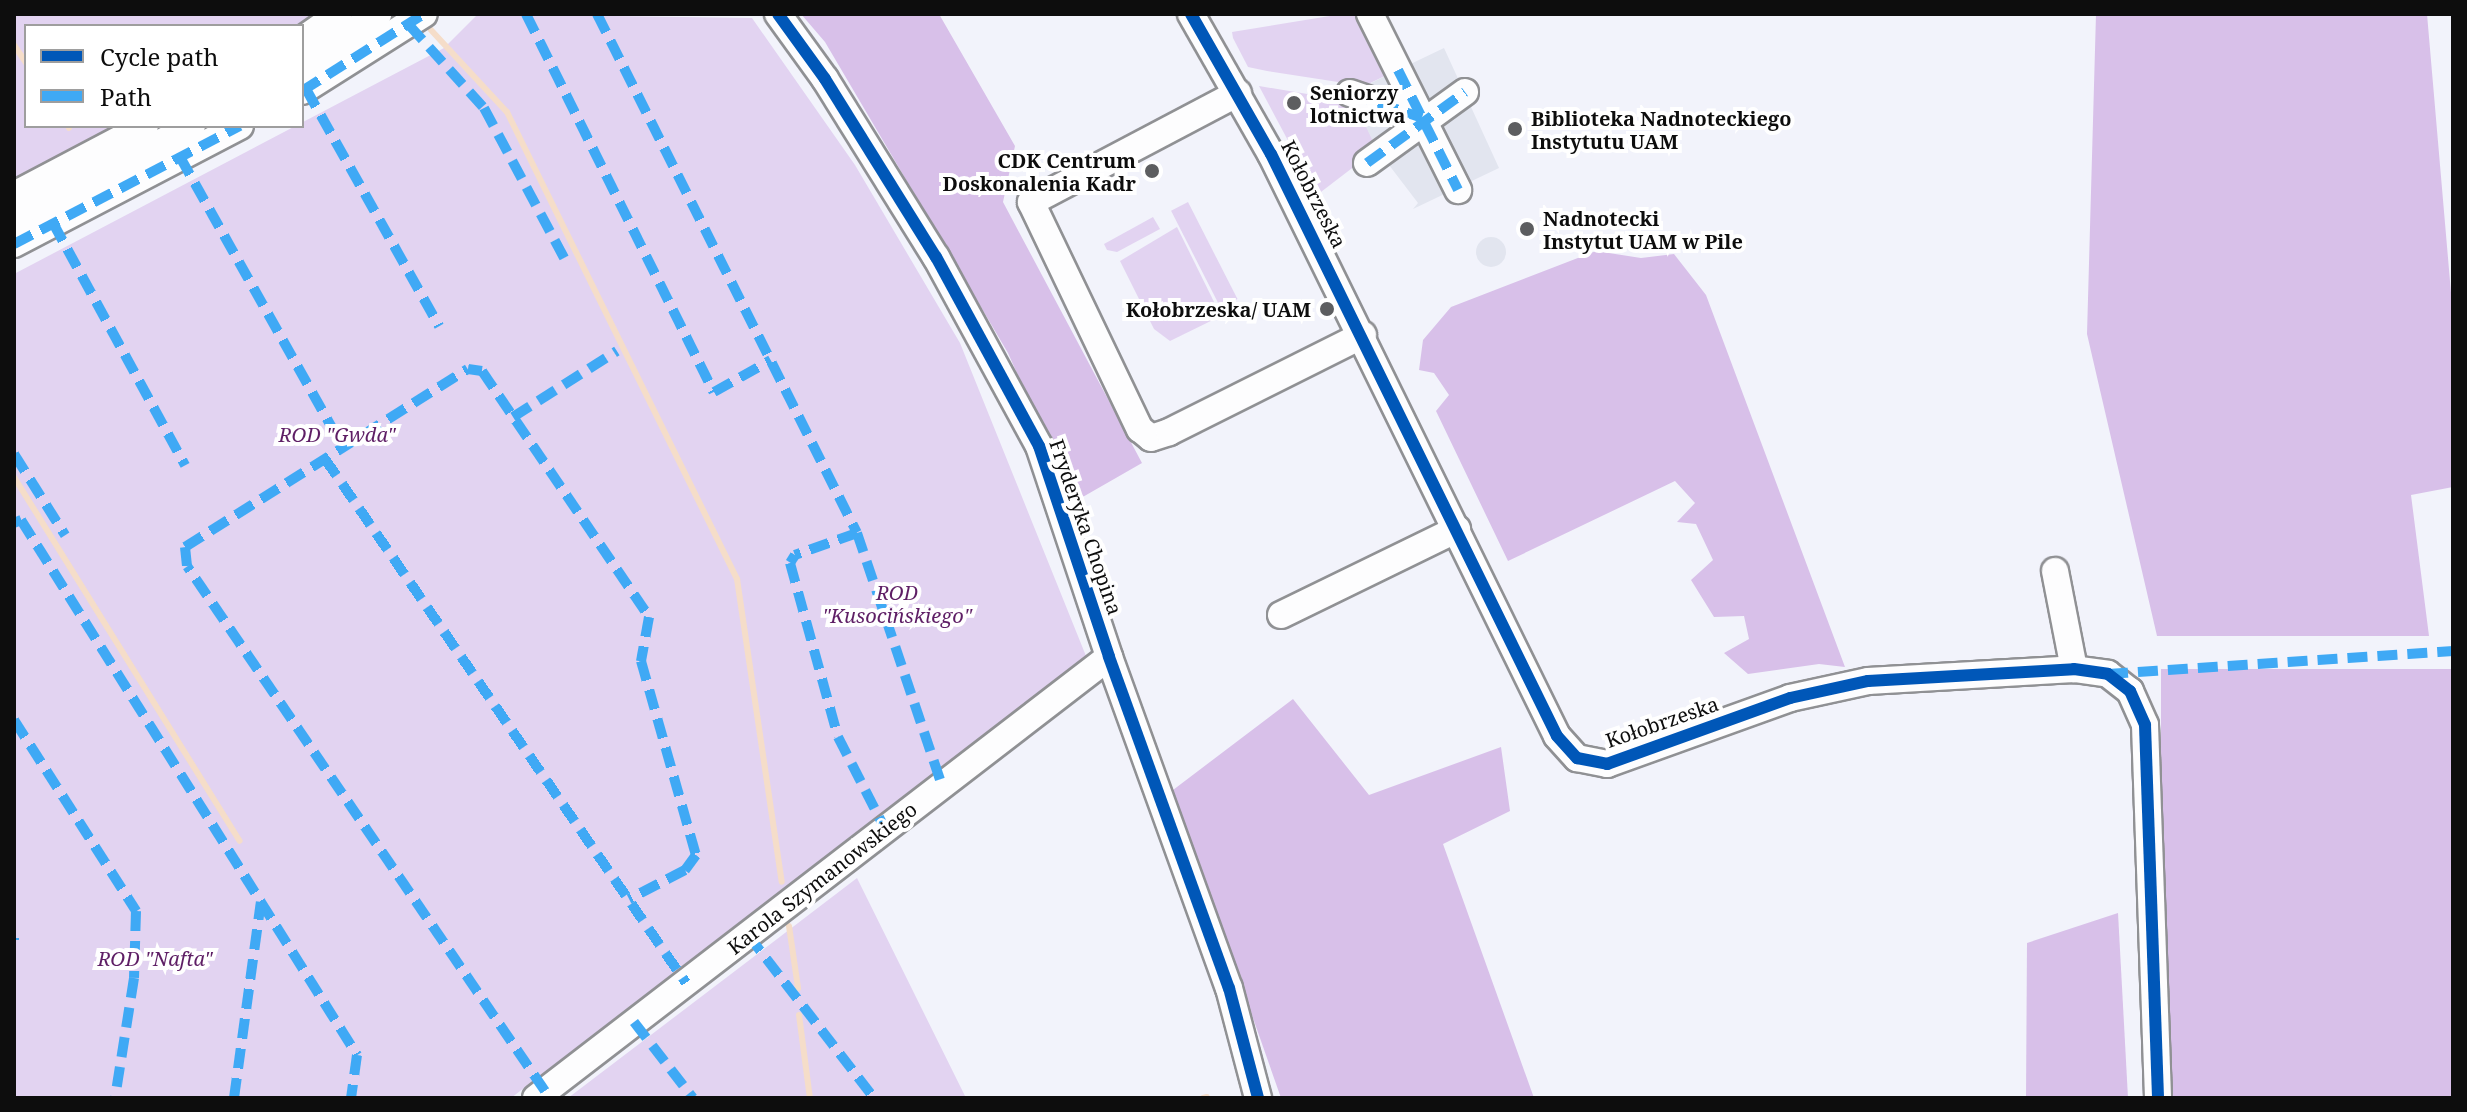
<!DOCTYPE html>
<html>
<head>
<meta charset="utf-8">
<style>
  body { margin:0 }
  #map { position:relative; width:2467px; height:1112px; overflow:hidden; background:#f2f3fb; font-family:"Noto Serif",serif }
  div>[style] { position:absolute }
  .green>* { inset:0; background:#e2d3f1; transform-origin:0 0 }
  .forest>* { inset:0; background:#d8c0e9; transform-origin:0 0 }
  .plaza>* { inset:0; background:#e2e5ef }
  .round { border-radius:50% }
  .stream>* { height:6px; margin:-3px; padding:0 3px; transform-origin:3px; border-radius:3px; background:#f5ddc9 }
  .roads { filter:drop-shadow(2px 0 #909194) drop-shadow(-2px 0 #909194) drop-shadow(0 2px #909194) drop-shadow(0 -2px #909194) }
  .minor>* { height:26px; margin:-13px; padding:0 13px; transform-origin:13px; border-radius:13px; background:#fdfdfe }
  .quiet>* { height:10px; margin-top:-5px; transform-origin:0; background:repeating-linear-gradient(90deg,#3fa9f5 0 20px,transparent 0 30px) }
  .cycleway>* { height:12px; margin:-6px; padding:0 6px; transform-origin:6px; border-radius:6px; background:#0057b8 }
  .dots>* { width:22px; height:22px; translate:-50% -50%; box-sizing:border-box; border:4px solid #fff; border-radius:50% }
  span { translate:-50% -50%; white-space:nowrap; text-align:center; line-height:1.15; -webkit-text-stroke:8px #fff; paint-order:stroke }
  .poi-label { font-size:20px; color:#0d0d0d; font-weight:700 }
  .left { translate:0 -50%; text-align:left }
  .right { translate:-100% -50%; text-align:right }
  .street-label { font-size:20px; color:#0d0d0d }
  .park-label { font-size:20px; color:#5e1e65; font-style:italic }
  .frame { position:absolute; inset:0; border:16px solid #0d0d0d; pointer-events:none }
  .legend { position:absolute; left:24px; top:24px; width:280px; height:104px; box-sizing:border-box; background:#fff; border:2px solid #9e9e9e; margin:0; padding:10px 14px; list-style:none; font-size:24px; color:#0d0d0d }
  .legend li { display:flex; align-items:center; gap:16px; height:40px }
  .legend b { width:40px; border:2px solid #9e9e9e }
</style>
</head>
<body>
<div id="map">
  <div class="green">
    <i style="clip-path:polygon(14px 14px,315px 14px,298px 26px,26px 26px,26px 126px,122px 126px,14px 183px)"></i>
    <i style="clip-path:polygon(478px 14px,752px 18px,855px 165px,960px 343px,1086px 656px,511px 1098px,14px 1098px,14px 274px,444px 48px)"></i>
    <i style="clip-path:polygon(1342px 14px,1361px 14px,1391px 73px,1364px 86px,1267px 71px,1248px 67px,1233px 38px,1232px 32px)"></i>
    <i style="clip-path:polygon(1259px 86px,1355px 102px,1377px 149px,1317px 195px)"></i>
    <i style="left:1188px;top:202px;width:109px;height:19px;rotate:63deg"></i>
    <i style="clip-path:polygon(1153px 217px,1160px 229px,1117px 252px,1107px 250px,1104px 244px)"></i>
    <i style="clip-path:polygon(1177px 227px,1221px 316px,1170px 341px,1154px 329px,1120px 261px)"></i>
    <i style="clip-path:polygon(857px 878px,966px 1098px,568px 1098px,760px 952px)"></i>
  </div>
  <div class="forest">
    <i style="clip-path:polygon(801px 14px,939px 14px,1015px 146px,1003px 202px,1142px 463px,1074px 502px,1008px 353px,825px 42px)"></i>
    <i style="clip-path:polygon(2096px 14px,2427px 14px,2453px 316px,2453px 487px,2411px 495px,2429px 636px,2157px 636px,2087px 334px)"></i>
    <i style="clip-path:polygon(1596px 251px,1641px 258px,1674px 254px,1706px 295px,1845px 667px,1819px 664px,1748px 674px,1724px 653px,1749px 639px,1744px 616px,1714px 617px,1691px 580px,1713px 560px,1696px 524px,1677px 522px,1695px 503px,1675px 481px,1508px 561px,1436px 411px,1449px 395px,1434px 373px,1419px 370px,1423px 340px,1451px 307px)"></i>
    <i style="left:2453px;top:669px;width:429px;height:292px;rotate:90deg"></i>
    <i style="clip-path:polygon(1293px 699px,1369px 795px,1501px 747px,1510px 811px,1443px 844px,1534px 1098px,1281px 1098px,1173px 790px)"></i>
    <i style="clip-path:polygon(2118px 913px,2128px 1098px,2026px 1098px,2027px 943px)"></i>
  </div>
  <div class="plaza">
    <i style="clip-path:polygon(1444px 48px,1499px 168px,1413px 209px,1418px 203px,1376px 148px,1350px 93px)"></i>
    <i class="round" style="left:1476px;top:237px;width:30px;height:30px"></i>
  </div>
  <div class="stream">
    <i style="left:431px;top:30px;width:112px;rotate:47.2deg"></i>
    <i style="left:507px;top:112px;width:521px;rotate:63.78deg"></i>
    <i style="left:737px;top:579px;width:306px;rotate:81.6deg"></i>
    <i style="left:14px;top:45px;width:22px;rotate:56deg"></i>
    <i style="left:68px;top:126px;width:2px;rotate:63deg"></i>
    <i style="left:14px;top:477px;width:428px;rotate:58.2deg"></i>
    <i style="left:789px;top:926px;width:63px;rotate:81.7deg"></i>
    <i style="left:799px;top:1015px;width:84px;rotate:82.5deg"></i>
    <i style="left:1203px;top:1098px;width:4px;rotate:-14deg"></i>
  </div>
  <div class="roads">
    <div class="minor">
      <i style="left:778px;top:14px;width:80px;rotate:54.1deg"></i>
      <i style="left:825px;top:79px;width:210px;rotate:58.1deg"></i>
      <i style="left:936px;top:257px;width:215px;rotate:61.4deg"></i>
      <i style="left:1039px;top:446px;width:222px;rotate:71.6deg"></i>
      <i style="left:1109px;top:657px;width:352px;rotate:70.1deg"></i>
      <i style="left:1229px;top:988px;width:114px;rotate:75.2deg"></i>
      <i style="left:1191px;top:14px;width:161px;rotate:60.3deg"></i>
      <i style="left:1271px;top:154px;width:648px;rotate:63.83deg"></i>
      <i style="left:1557px;top:736px;width:30px;rotate:48deg"></i>
      <i style="left:1577px;top:758px;width:31px;rotate:11deg"></i>
      <i style="left:1607px;top:764px;width:195px;rotate:-19.8deg"></i>
      <i style="left:1790px;top:698px;width:80px;rotate:-12.3deg"></i>
      <i style="left:1868px;top:681px;width:206px;rotate:-3.3deg"></i>
      <i style="left:2074px;top:669px;width:34px;rotate:8deg"></i>
      <i style="left:2108px;top:674px;width:28px;rotate:38deg"></i>
      <i style="left:2130px;top:691px;width:37px;rotate:66deg"></i>
      <i style="left:2145px;top:725px;width:373px;rotate:88deg"></i>
      <i style="left:1370px;top:14px;width:197px;rotate:63.4deg"></i>
      <i style="left:302px;top:40px;width:45px;rotate:-35.1deg"></i>
      <i style="left:302px;top:65px;width:92px;rotate:-33.9deg"></i>
      <i style="left:302px;top:91px;width:144px;rotate:-32.3deg"></i>
      <i style="left:1238px;top:93px;width:234px;rotate:152.2deg"></i>
      <i style="left:1031px;top:202px;width:252px;rotate:64.4deg"></i>
      <i style="left:1140px;top:429px;width:14px;rotate:39deg"></i>
      <i style="left:1151px;top:438px;width:19px;rotate:-18deg"></i>
      <i style="left:1169px;top:432px;width:217px;rotate:-26.6deg"></i>
      <i style="left:1350px;top:93px;width:76px;rotate:19.1deg"></i>
      <i style="left:1367px;top:163px;width:121px;rotate:-35.9deg"></i>
      <i style="left:14px;top:195px;width:148px;rotate:-27.8deg"></i>
      <i style="left:14px;top:220px;width:201px;rotate:-27.8deg"></i>
      <i style="left:14px;top:244px;width:255px;rotate:-27.6deg"></i>
      <i style="left:2055px;top:571px;width:100px;rotate:79deg"></i>
      <i style="left:1281px;top:615px;width:196px;rotate:-26deg"></i>
      <i style="left:536px;top:1098px;width:723px;rotate:-37.58deg"></i>
    </div>
  </div>
  <div class="quiet">
    <i style="left:526px;top:14px;width:422px;rotate:63.6deg"></i>
    <i style="left:714px;top:392px;width:65px;rotate:-29.3deg"></i>
    <i style="left:597px;top:14px;width:580px;rotate:63.39deg"></i>
    <i style="left:857px;top:533px;width:266px;rotate:71.4deg"></i>
    <i style="left:409px;top:25px;width:112px;rotate:47.9deg"></i>
    <i style="left:484px;top:108px;width:172px;rotate:61.9deg"></i>
    <i style="left:1398px;top:70px;width:134px;rotate:63.4deg"></i>
    <i style="left:306px;top:89px;width:272px;rotate:60.7deg"></i>
    <i style="left:302px;top:91px;width:144px;rotate:-32.3deg"></i>
    <i style="left:1350px;top:93px;width:76px;rotate:19.1deg"></i>
    <i style="left:180px;top:157px;width:334px;rotate:60.7deg"></i>
    <i style="left:1367px;top:163px;width:121px;rotate:-35.9deg"></i>
    <i style="left:53px;top:223px;width:276px;rotate:61.4deg"></i>
    <i style="left:14px;top:244px;width:255px;rotate:-27.6deg"></i>
    <i style="left:513px;top:417px;width:123px;rotate:-32.4deg"></i>
    <i style="left:14px;top:454px;width:96px;rotate:57.8deg"></i>
    <i style="left:325px;top:459px;width:636px;rotate:55.44deg"></i>
    <i style="left:14px;top:523px;width:8px;rotate:-23deg"></i>
    <i style="left:21px;top:520px;width:632px;rotate:57.87deg"></i>
    <i style="left:357px;top:1055px;width:43px;rotate:97.9deg"></i>
    <i style="left:857px;top:533px;width:66px;rotate:160.5deg"></i>
    <i style="left:795px;top:555px;width:9px;rotate:122deg"></i>
    <i style="left:790px;top:563px;width:180px;rotate:74.6deg"></i>
    <i style="left:838px;top:737px;width:103px;rotate:62.9deg"></i>
    <i style="left:2108px;top:674px;width:346px;rotate:-3.8deg"></i>
    <i style="left:14px;top:720px;width:227px;rotate:57.4deg"></i>
    <i style="left:136px;top:911px;width:67px;rotate:91.7deg"></i>
    <i style="left:134px;top:978px;width:121px;rotate:99deg"></i>
    <i style="left:748px;top:935px;width:206px;rotate:52.3deg"></i>
    <i style="left:14px;top:938px;width:2px;rotate:90deg"></i>
    <i style="left:634px;top:1022px;width:96px;rotate:52.2deg"></i>
    <i style="left:545px;top:1091px;width:635px;rotate:-124.29deg"></i>
    <i style="left:187px;top:566px;width:19px;rotate:-96deg"></i>
    <i style="left:185px;top:547px;width:334px;rotate:-32.2deg"></i>
    <i style="left:468px;top:369px;width:14px;rotate:8deg"></i>
    <i style="left:482px;top:371px;width:297px;rotate:55.8deg"></i>
    <i style="left:649px;top:617px;width:45px;rotate:100.3deg"></i>
    <i style="left:641px;top:661px;width:202px;rotate:74.2deg"></i>
    <i style="left:696px;top:855px;width:19px;rotate:126deg"></i>
    <i style="left:685px;top:870px;width:63px;rotate:152.6deg"></i>
    <i style="left:234px;top:1098px;width:198px;rotate:-82.2deg"></i>
  </div>
  <div class="cycleway">
    <i style="left:778px;top:14px;width:80px;rotate:54.1deg"></i>
    <i style="left:825px;top:79px;width:210px;rotate:58.1deg"></i>
    <i style="left:936px;top:257px;width:215px;rotate:61.4deg"></i>
    <i style="left:1039px;top:446px;width:222px;rotate:71.6deg"></i>
    <i style="left:1109px;top:657px;width:352px;rotate:70.1deg"></i>
    <i style="left:1229px;top:988px;width:114px;rotate:75.2deg"></i>
    <i style="left:1191px;top:14px;width:161px;rotate:60.3deg"></i>
    <i style="left:1271px;top:154px;width:648px;rotate:63.83deg"></i>
    <i style="left:1557px;top:736px;width:30px;rotate:48deg"></i>
    <i style="left:1577px;top:758px;width:31px;rotate:11deg"></i>
    <i style="left:1607px;top:764px;width:195px;rotate:-19.8deg"></i>
    <i style="left:1790px;top:698px;width:80px;rotate:-12.3deg"></i>
    <i style="left:1868px;top:681px;width:206px;rotate:-3.3deg"></i>
    <i style="left:2074px;top:669px;width:34px;rotate:8deg"></i>
    <i style="left:2108px;top:674px;width:28px;rotate:38deg"></i>
    <i style="left:2130px;top:691px;width:37px;rotate:66deg"></i>
    <i style="left:2145px;top:725px;width:373px;rotate:88deg"></i>
  </div>
  <div class="dots">
    <i style="left:1294px;top:103px;background:#5d5e60"></i>
    <i style="left:1515px;top:129px;background:#5d5e60"></i>
    <i style="left:1152px;top:171px;background:#5d5e60"></i>
    <i style="left:1527px;top:229px;background:#5d5e60"></i>
    <i style="left:1327px;top:309px;background:#5d5e60"></i>
  </div>
  <div class="poi-label">
    <span class="left" style="left:1310px;top:104px">Seniorzy<br>lotnictwa</span>
    <span class="left" style="left:1531px;top:130px">Biblioteka Nadnoteckiego<br>Instytutu UAM</span>
    <span class="right" style="left:1136px;top:172px">CDK Centrum<br>Doskonalenia Kadr</span>
    <span class="left" style="left:1543px;top:230px">Nadnotecki<br>Instytut UAM w Pile</span>
    <span class="right" style="left:1311px;top:309px">Kołobrzeska/ UAM</span>
  </div>
  <div class="street-label">
    <span style="left:1314px;top:194px;rotate:63deg">Kołobrzeska</span>
    <span style="left:1086px;top:527px;rotate:71deg">Fryderyka Chopina</span>
    <span style="left:1662px;top:722px;rotate:-19deg">Kołobrzeska</span>
    <span style="left:822px;top:878px;rotate:-38deg">Karola Szymanowskiego</span>
  </div>
  <div class="park-label">
    <span style="left:337px;top:434px">ROD "Gwda"</span>
    <span style="left:897px;top:604px">ROD<br>"Kusocińskiego"</span>
    <span style="left:155px;top:958px">ROD "Nafta"</span>
  </div>
  <div class="frame"></div>
  <ul class="legend">
  <li><b style="height:10px;background:#0057b8"></b>Cycle path</li>
  <li><b style="height:10px;background:#3fa9f5"></b>Path</li>
  </ul>
</div>
</body>
</html>
